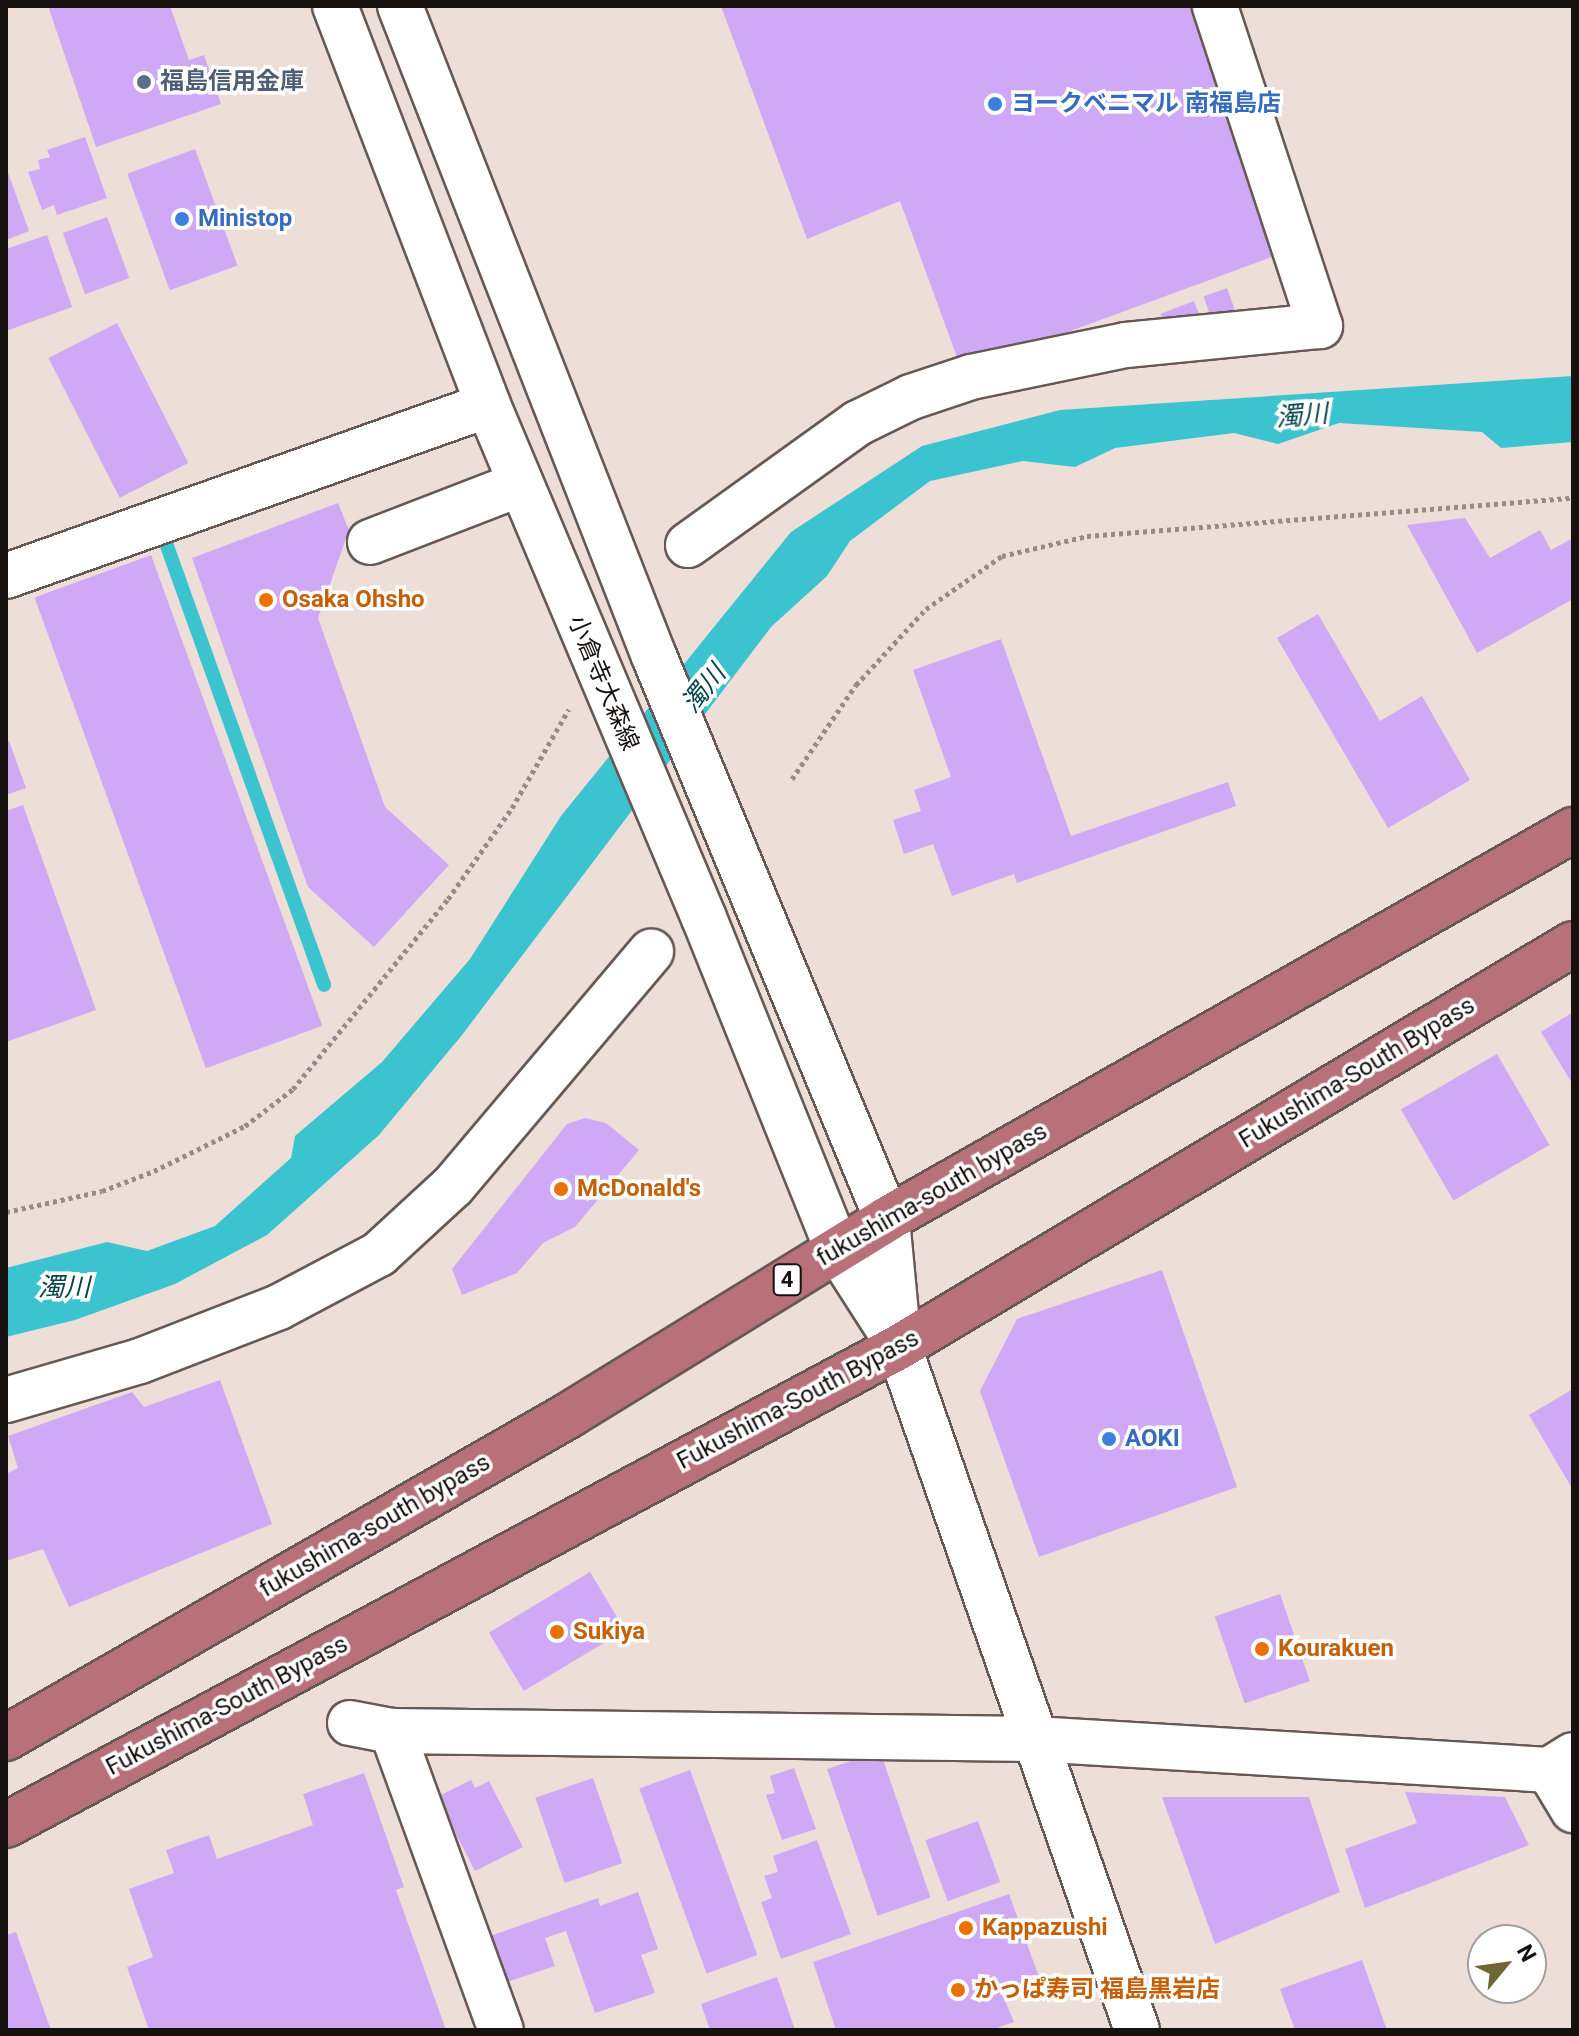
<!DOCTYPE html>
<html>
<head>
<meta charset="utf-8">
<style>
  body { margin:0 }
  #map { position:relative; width:1579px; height:2036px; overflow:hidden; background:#edded8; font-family:Roboto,"Noto Sans JP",sans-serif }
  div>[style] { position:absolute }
  .water>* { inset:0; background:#3bc4d0 }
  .stream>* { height:14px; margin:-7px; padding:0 7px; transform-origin:7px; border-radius:7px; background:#3bc4d0 }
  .building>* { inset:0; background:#d0a9f6; transform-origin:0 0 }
  .path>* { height:5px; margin-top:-2.5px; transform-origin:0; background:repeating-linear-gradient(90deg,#968b87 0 4px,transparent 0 8px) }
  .roads { filter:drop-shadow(2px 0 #665954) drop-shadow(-2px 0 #665954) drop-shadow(0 2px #665954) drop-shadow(0 -2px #665954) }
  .minor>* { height:44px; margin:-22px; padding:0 22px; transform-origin:22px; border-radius:22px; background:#fff }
  .highway>* { height:44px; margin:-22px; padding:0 22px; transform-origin:22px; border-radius:22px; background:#b87179 }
  .dots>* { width:22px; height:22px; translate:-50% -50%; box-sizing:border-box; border:4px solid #fff; border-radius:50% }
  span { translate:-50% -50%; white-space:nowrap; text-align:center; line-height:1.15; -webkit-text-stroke:7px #fff; paint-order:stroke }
  .shield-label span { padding:2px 6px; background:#fff; border:2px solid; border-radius:6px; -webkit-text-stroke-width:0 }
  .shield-label { font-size:22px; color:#16110f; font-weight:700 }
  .service-label { font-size:24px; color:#4e5e75; font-weight:700 }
  .left { translate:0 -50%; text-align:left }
  .shop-label { font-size:24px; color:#366cbe; font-weight:700 }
  .food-label { font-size:24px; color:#c56008; font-weight:700 }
  .street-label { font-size:24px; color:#16110f }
  .water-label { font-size:26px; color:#06454a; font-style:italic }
  .frame { position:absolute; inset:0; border:8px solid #16110f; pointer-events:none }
  .north { position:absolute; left:1467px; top:1924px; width:80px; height:80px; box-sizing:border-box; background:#fff; border:2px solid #a2a09f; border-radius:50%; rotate:61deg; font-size:22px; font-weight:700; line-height:32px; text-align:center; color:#16110f }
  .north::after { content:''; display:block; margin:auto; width:28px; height:36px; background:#6e6633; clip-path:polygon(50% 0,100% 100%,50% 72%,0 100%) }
</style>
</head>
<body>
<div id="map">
  <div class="water">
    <i style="clip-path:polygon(1573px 376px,1573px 442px,1501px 448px,1482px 432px,1339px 423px,1278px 444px,1234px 433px,1115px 448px,1075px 467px,1023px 461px,930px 481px,850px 541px,827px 576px,771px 627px,462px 1035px,379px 1135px,267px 1235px,175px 1284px,75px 1320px,6px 1337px,6px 1268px,107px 1242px,147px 1251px,215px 1226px,291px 1158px,295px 1136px,382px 1062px,470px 959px,561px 816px,791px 532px,922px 446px,1060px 410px)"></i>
  </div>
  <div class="stream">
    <i style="left:162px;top:532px;width:481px;rotate:70.3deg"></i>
  </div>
  <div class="building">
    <i style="clip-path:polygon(48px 6px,170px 6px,189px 60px,204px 55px,221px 104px,96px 147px)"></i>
    <i style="clip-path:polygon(721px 6px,1198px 6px,1288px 251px,962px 371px,900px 201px,807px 239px)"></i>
    <i style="clip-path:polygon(85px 137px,107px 198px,57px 215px,54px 205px,42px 210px,28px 172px,40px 169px,38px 160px,50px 157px,47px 150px)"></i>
    <i style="left:195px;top:149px;width:124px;height:72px;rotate:70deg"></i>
    <i style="clip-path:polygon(6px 167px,29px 231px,6px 240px)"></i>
    <i style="left:107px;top:217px;width:65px;height:47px;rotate:70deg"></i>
    <i style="clip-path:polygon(47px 235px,72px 307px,6px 331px,6px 249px)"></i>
    <i style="left:1227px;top:288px;width:35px;height:25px;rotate:70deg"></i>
    <i style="left:1194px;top:301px;width:26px;height:36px;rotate:69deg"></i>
    <i style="left:117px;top:323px;width:157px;height:77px;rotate:63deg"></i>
    <i style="clip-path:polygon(338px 503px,349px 530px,318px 618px,385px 807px,449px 865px,374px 947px,308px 887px,192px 558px)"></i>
    <i style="clip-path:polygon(1465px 518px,1490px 558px,1540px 530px,1551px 550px,1573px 538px,1573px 599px,1477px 653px,1407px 525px)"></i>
    <i style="left:151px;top:555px;width:501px;height:124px;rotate:70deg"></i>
    <i style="clip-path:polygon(1318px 614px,1380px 721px,1422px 696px,1470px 780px,1388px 828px,1277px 638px)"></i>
    <i style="clip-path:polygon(1001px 639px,1071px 836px,1228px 782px,1236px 806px,1017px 883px,1014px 874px,952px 896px,933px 844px,904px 854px,893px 820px,921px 811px,914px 790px,951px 777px,913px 670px)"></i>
    <i style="clip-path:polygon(9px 741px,26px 788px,6px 795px,6px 742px)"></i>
    <i style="clip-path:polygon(23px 805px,96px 1010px,6px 1042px,6px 811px)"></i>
    <i style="clip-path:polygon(1573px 1012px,1573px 1085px,1541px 1032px)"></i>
    <i style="left:1497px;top:1054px;width:105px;height:111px;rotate:60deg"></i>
    <i style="clip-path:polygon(585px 1118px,606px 1123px,639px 1150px,575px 1227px,543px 1243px,517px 1273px,462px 1295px,452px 1269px,567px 1124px)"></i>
    <i style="clip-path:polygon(1162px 1270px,1237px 1487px,1039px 1557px,980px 1391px,1017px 1319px)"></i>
    <i style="clip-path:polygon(220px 1380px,272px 1524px,69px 1607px,43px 1549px,6px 1561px,6px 1474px,18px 1468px,8px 1436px,132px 1392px,144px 1407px)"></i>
    <i style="clip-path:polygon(1573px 1389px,1573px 1490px,1529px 1415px)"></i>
    <i style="left:590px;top:1572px;width:68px;height:118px;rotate:59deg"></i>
    <i style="left:1280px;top:1594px;width:92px;height:69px;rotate:71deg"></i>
    <i style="left:880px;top:1751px;width:155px;height:56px;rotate:71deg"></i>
    <i style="clip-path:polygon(794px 1768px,816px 1829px,782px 1840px,766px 1795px,775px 1793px,770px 1776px)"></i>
    <i style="left:690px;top:1770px;width:197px;height:54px;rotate:70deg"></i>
    <i style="clip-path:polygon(364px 1773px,404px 1887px,396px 1890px,446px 2030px,149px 2030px,127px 1967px,153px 1957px,129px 1889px,174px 1873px,166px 1850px,209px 1835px,217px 1859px,313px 1825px,303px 1794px)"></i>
    <i style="left:593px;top:1778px;width:90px;height:61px;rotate:71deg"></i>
    <i style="clip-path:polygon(471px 1780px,475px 1788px,489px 1781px,523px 1847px,475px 1871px,437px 1797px)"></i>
    <i style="clip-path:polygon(1405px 1792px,1505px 1797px,1529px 1845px,1365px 1908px,1345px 1849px,1417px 1823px)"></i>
    <i style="clip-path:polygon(1162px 1797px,1309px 1797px,1340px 1892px,1215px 1944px)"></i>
    <i style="left:978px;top:1821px;width:65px;height:56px;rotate:70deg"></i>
    <i style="clip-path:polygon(817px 1840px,851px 1934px,781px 1959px,761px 1902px,772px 1898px,764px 1876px,778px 1872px,773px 1856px)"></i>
    <i style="clip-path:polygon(638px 1892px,658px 1949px,641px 1955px,655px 1993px,595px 2013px,566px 1931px,545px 1938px,555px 1966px,507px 1982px,490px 1936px,598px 1898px,600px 1906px)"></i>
    <i style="clip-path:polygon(1009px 1894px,1039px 1977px,1001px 1991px,1014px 2022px,991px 2030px,836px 2030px,813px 1962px)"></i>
    <i style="clip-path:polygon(16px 1932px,51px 2030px,6px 2030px,6px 1935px)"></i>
    <i style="clip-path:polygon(1362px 1960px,1387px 2030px,1295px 2030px,1280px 1989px)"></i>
    <i style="clip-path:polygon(777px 1977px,795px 2030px,710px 2030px,701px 2004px)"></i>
  </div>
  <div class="path">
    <i style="left:792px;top:779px;width:114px;rotate:-55.8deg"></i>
    <i style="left:856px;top:685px;width:103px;rotate:-47.4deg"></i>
    <i style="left:926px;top:609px;width:93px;rotate:-34.9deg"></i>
    <i style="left:1002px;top:556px;width:87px;rotate:-13.2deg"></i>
    <i style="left:1087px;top:536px;width:487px;rotate:-4.5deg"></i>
    <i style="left:6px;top:1212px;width:98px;rotate:-12.3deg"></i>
    <i style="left:102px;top:1191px;width:56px;rotate:-21deg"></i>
    <i style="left:154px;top:1171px;width:102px;rotate:-26.3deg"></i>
    <i style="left:245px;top:1126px;width:61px;rotate:-37.6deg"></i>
    <i style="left:293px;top:1089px;width:245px;rotate:-50.8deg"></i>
    <i style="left:448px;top:899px;width:111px;rotate:-54.9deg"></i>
    <i style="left:512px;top:808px;width:114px;rotate:-60.1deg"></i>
  </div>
  <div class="roads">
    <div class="minor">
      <i style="left:335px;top:6px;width:427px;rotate:69deg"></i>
      <i style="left:488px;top:405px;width:557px;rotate:67.17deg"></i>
      <i style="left:704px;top:918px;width:357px;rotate:68.1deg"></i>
      <i style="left:837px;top:1249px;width:109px;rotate:57.3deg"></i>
      <i style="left:400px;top:6px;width:698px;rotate:68.66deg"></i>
      <i style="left:654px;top:656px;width:609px;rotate:67.52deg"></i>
      <i style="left:887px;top:1219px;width:129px;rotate:84.6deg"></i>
      <i style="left:899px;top:1347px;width:723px;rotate:70.79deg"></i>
      <i style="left:370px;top:542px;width:161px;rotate:-21.1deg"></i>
      <i style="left:688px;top:545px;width:209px;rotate:-35.7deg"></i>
      <i style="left:858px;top:423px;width:59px;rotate:-26.1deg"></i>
      <i style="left:911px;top:397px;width:63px;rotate:-18.4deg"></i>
      <i style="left:971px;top:377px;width:158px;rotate:-11.7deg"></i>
      <i style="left:1126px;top:345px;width:195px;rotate:-5.6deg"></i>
      <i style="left:1320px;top:326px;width:337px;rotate:-108.2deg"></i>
      <i style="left:6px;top:576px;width:511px;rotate:-19.53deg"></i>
      <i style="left:6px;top:1400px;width:140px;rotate:-16.2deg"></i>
      <i style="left:140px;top:1361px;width:149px;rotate:-21.2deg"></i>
      <i style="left:279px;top:1307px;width:113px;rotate:-27.9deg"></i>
      <i style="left:379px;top:1254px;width:100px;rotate:-42.6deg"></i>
      <i style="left:453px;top:1186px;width:307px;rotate:-49.8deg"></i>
      <i style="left:350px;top:1723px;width:43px;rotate:10.8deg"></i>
      <i style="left:392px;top:1731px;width:642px;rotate:0.71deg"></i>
      <i style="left:1034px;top:1739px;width:516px;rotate:3.44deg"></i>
      <i style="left:1549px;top:1770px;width:28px;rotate:-32deg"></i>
      <i style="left:392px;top:1731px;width:318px;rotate:70deg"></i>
      <i style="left:1549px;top:1770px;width:47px;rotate:59deg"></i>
    </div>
    <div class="highway">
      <i style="left:6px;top:1738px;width:649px;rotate:-29.84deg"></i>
      <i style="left:569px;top:1415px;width:374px;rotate:-31.6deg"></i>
      <i style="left:887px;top:1219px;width:789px;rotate:-29.56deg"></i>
      <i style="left:6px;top:1825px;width:1013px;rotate:-28.16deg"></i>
      <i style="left:899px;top:1347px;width:785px;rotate:-30.88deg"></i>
    </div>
  </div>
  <div class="dots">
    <i style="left:144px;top:82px;background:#5c6f8a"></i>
    <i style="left:995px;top:104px;background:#3f7fe0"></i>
    <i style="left:182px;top:219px;background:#3f7fe0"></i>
    <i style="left:266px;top:600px;background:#e8710a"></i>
    <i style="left:561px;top:1189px;background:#e8710a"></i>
    <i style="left:1109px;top:1439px;background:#3f7fe0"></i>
    <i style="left:557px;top:1632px;background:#e8710a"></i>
    <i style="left:1262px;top:1649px;background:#e8710a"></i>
    <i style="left:966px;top:1928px;background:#e8710a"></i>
    <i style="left:958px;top:1990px;background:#e8710a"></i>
  </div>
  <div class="shield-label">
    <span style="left:787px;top:1280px">4</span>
  </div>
  <div class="service-label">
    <span class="left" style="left:160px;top:82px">福島信用金庫</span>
  </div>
  <div class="shop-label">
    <span class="left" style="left:1011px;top:104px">ヨークベニマル 南福島店</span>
    <span class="left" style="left:198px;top:219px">Ministop</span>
    <span class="left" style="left:1125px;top:1439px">AOKI</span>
  </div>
  <div class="food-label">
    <span class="left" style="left:282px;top:600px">Osaka Ohsho</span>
    <span class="left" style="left:577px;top:1189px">McDonald's</span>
    <span class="left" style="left:573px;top:1632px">Sukiya</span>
    <span class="left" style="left:1278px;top:1649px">Kourakuen</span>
    <span class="left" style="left:982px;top:1928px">Kappazushi</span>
    <span class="left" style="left:974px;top:1990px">かっぱ寿司 福島黒岩店</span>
  </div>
  <div class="street-label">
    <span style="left:603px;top:683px;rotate:67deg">小倉寺大森線</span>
    <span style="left:1357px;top:1073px;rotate:-31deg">Fukushima-South Bypass</span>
    <span style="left:932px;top:1195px;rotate:-30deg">fukushima-south bypass</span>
    <span style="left:798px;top:1400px;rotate:-28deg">Fukushima-South Bypass</span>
    <span style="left:375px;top:1526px;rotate:-30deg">fukushima-south bypass</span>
    <span style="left:227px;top:1706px;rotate:-28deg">Fukushima-South Bypass</span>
  </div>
  <div class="water-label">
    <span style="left:1302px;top:416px;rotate:-5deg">濁川</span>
    <span style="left:704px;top:689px;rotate:-51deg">濁川</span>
    <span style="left:64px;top:1288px">濁川</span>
  </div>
  <div class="frame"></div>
  <div class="north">N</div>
</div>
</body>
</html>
